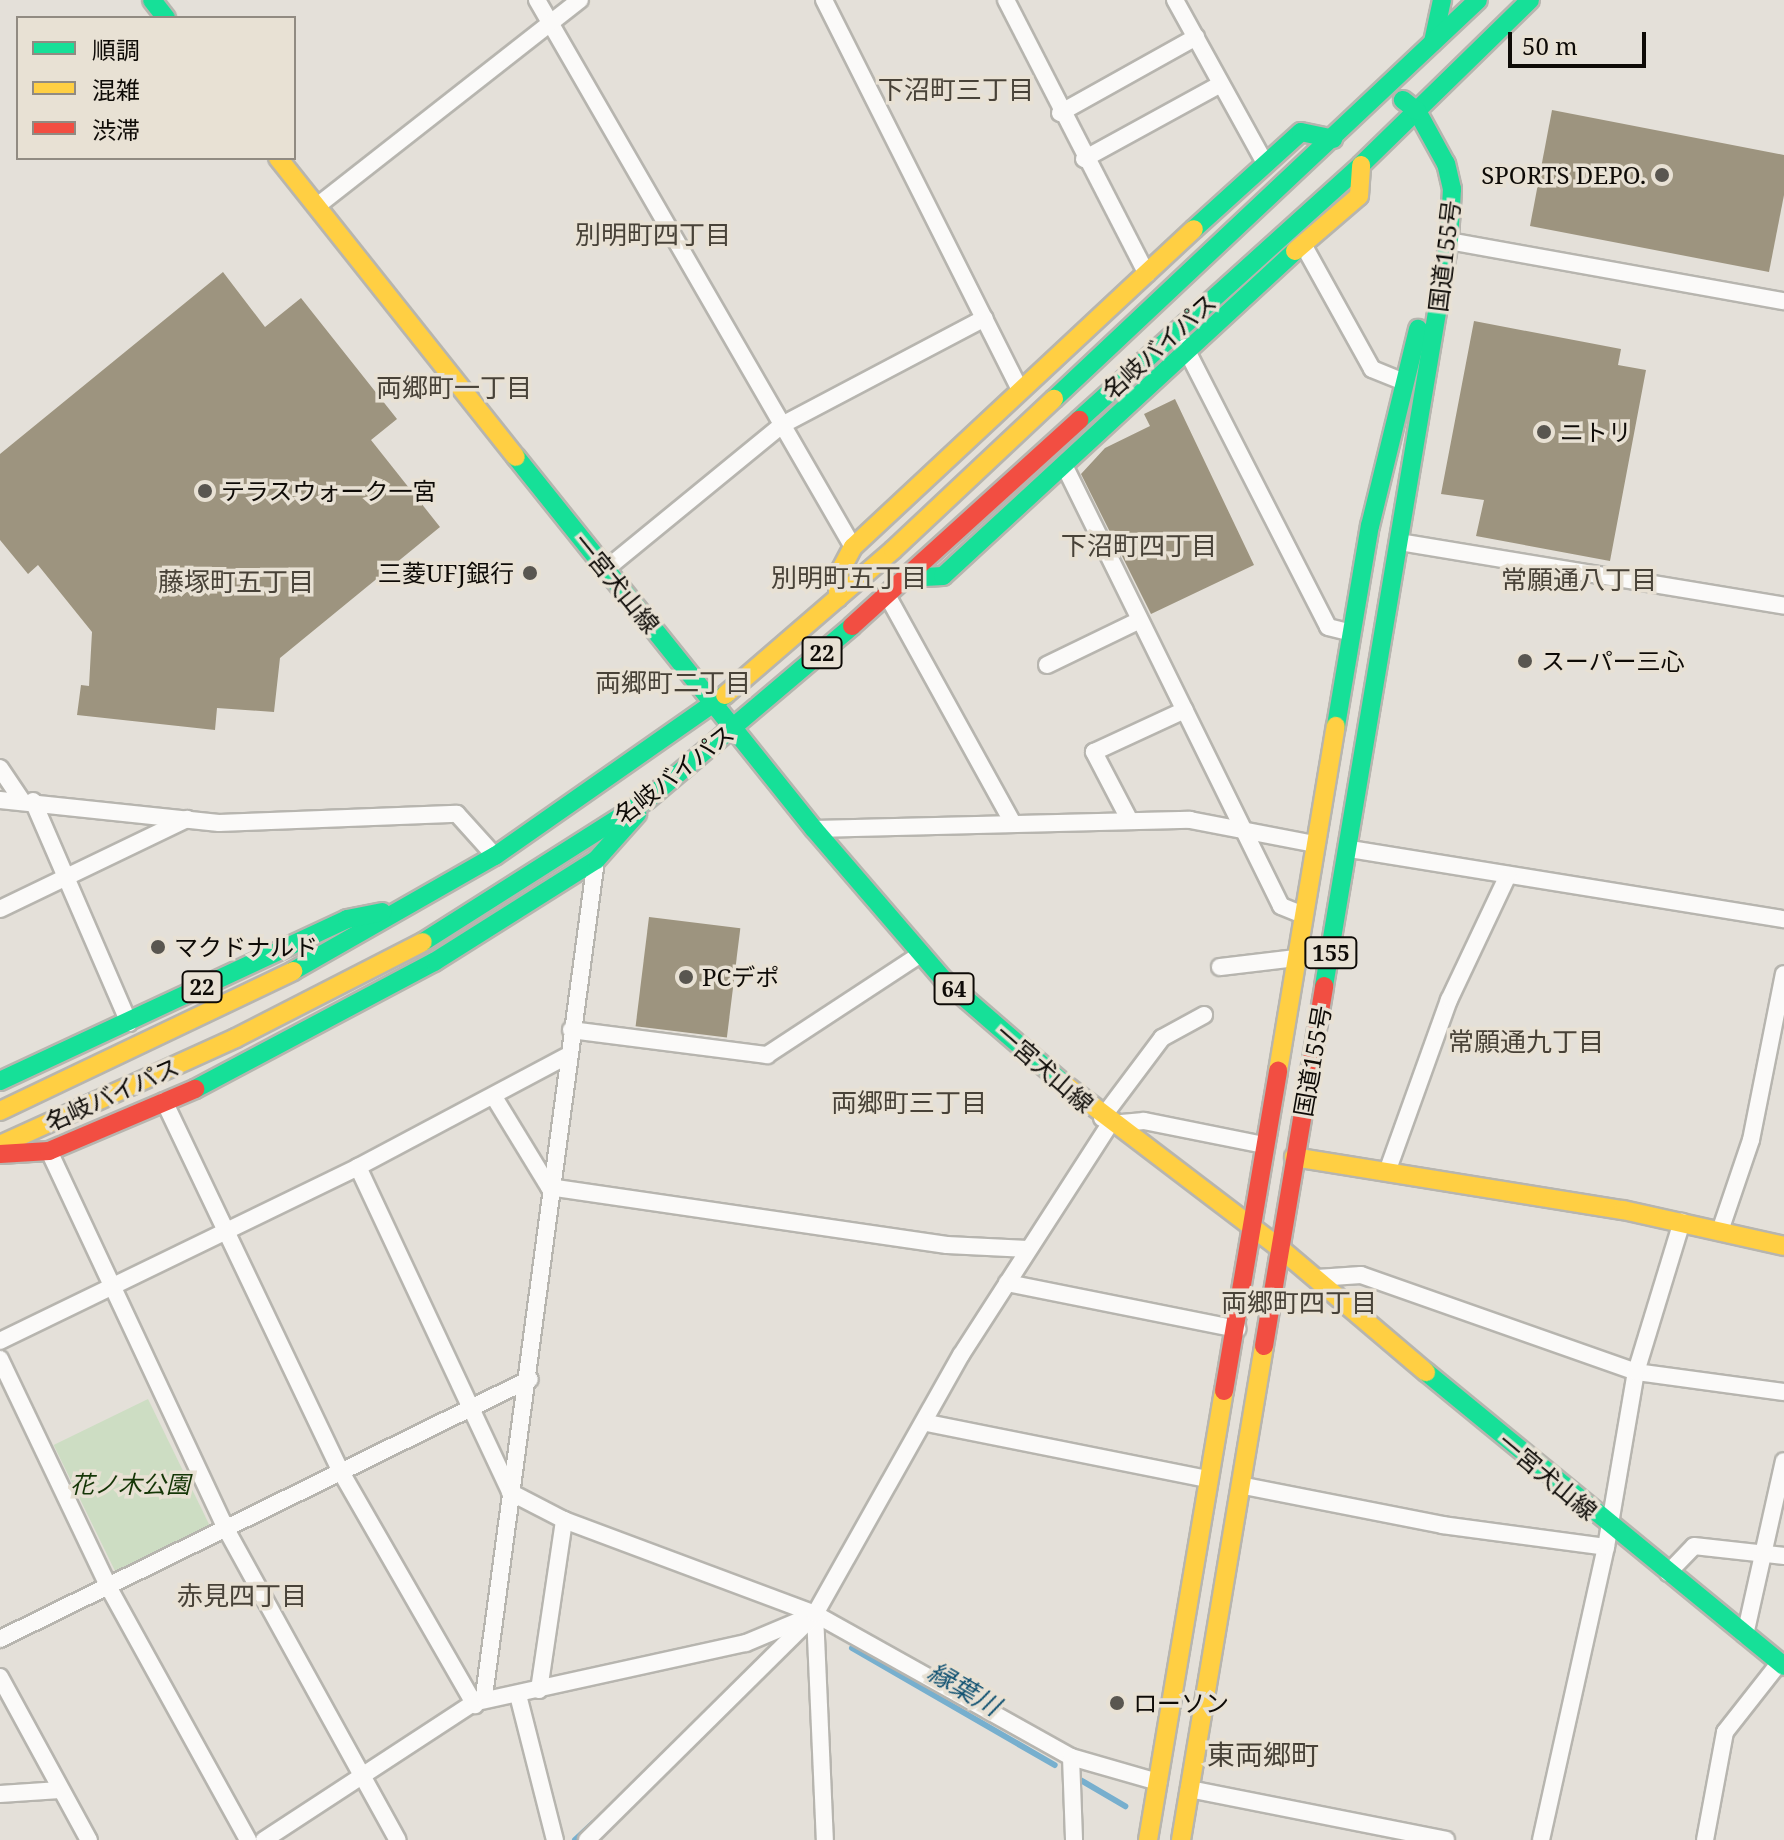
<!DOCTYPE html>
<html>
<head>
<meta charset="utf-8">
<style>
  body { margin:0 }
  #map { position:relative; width:1784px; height:1840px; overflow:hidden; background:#e4e0d9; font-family:"Noto Serif","Noto Sans JP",serif }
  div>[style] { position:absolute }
  .green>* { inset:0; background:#cdddc3; transform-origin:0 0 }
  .stream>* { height:6px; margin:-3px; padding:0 3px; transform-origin:3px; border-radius:3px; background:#77afce }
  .building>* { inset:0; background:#9d947f; transform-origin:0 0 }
  .roads { filter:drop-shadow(2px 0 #b7b5af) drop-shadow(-2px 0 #b7b5af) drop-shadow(0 2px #b7b5af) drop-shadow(0 -2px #b7b5af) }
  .street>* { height:16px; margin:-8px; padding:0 8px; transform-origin:8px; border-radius:8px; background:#fbfaf9 }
  .fast>* { height:18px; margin:-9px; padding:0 9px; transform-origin:9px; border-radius:9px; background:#16e098 }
  .slow>* { height:18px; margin:-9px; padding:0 9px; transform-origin:9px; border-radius:9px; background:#ffcf43 }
  .jam>* { height:18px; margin:-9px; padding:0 9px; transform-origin:9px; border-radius:9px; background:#f24e42 }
  .dots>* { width:22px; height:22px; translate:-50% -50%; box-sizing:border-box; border:4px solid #e8e1d4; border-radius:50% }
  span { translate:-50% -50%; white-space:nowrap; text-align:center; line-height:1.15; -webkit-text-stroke:7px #e8e1d4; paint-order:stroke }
  .shield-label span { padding:2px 6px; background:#e8e1d4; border:2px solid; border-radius:6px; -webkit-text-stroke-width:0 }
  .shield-label { font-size:22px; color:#0e0b07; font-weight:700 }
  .poi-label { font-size:24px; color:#0e0b07 }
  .right { translate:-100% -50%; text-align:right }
  .left { translate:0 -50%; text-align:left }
  .street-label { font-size:24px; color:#0e0b07 }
  .park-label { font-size:24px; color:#153607; font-style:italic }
  .neighbourhood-label { font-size:26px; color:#484238 }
  .water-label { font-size:26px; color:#105171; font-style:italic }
  .quarter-label { font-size:28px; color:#484238 }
  .legend { position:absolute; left:16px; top:16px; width:280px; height:144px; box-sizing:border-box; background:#e8e1d4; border:2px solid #918b82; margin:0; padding:10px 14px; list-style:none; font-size:24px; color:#0e0b07 }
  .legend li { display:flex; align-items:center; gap:16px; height:40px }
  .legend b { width:40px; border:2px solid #918b82 }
  .scale { position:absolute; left:1508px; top:32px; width:138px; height:36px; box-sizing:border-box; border:4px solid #0e0b07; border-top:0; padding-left:10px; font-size:24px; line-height:28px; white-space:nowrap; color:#0e0b07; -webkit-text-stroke:6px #e8e1d4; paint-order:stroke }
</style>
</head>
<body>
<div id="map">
  <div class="green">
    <i style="left:148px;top:1399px;width:141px;height:105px;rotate:64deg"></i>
  </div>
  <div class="stream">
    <i style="left:852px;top:1648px;width:234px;rotate:30deg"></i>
    <i style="left:1077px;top:1778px;width:56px;rotate:30.3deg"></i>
    <i style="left:575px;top:1840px;width:25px;rotate:-43deg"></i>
  </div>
  <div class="building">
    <i style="clip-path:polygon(1552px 110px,1784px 155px,1784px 195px,1769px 272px,1530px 226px)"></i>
    <i style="clip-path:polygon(223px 272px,265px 327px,301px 298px,397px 419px,371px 440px,440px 527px,280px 658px,274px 712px,217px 708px,215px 730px,77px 715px,81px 685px,89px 686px,92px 632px,38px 565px,28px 574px,0 540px,0 454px)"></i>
    <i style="clip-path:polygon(1474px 321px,1621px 349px,1618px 365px,1646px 370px,1610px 561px,1476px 536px,1484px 500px,1441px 494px)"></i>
    <i style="clip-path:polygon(1175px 399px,1254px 565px,1151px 614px,1081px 474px,1105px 448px,1150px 426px,1144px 414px)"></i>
    <i style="left:649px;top:917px;width:92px;height:110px;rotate:7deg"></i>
  </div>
  <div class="roads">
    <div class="street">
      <i style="left:537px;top:0;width:632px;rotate:59.99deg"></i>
      <i style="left:824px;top:0;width:438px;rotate:63.3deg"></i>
      <i style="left:1006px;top:0;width:308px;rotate:62.8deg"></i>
      <i style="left:1175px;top:0;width:186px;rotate:61.1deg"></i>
      <i style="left:1060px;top:113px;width:156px;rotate:-29.2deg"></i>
      <i style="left:1084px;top:159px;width:156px;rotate:-28.7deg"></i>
      <i style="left:317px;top:206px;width:334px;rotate:-38.1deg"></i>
      <i style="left:1449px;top:241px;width:340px;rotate:10.2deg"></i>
      <i style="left:1305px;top:248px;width:138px;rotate:61deg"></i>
      <i style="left:1372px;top:369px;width:35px;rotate:22deg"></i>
      <i style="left:1185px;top:347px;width:314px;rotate:62.9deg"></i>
      <i style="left:1328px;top:627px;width:25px;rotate:14deg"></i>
      <i style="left:1064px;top:465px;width:491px;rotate:63.8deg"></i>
      <i style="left:1281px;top:906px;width:24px;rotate:22deg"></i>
      <i style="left:1399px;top:542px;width:390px;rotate:9.4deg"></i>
      <i style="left:606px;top:569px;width:227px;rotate:-39.3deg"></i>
      <i style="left:782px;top:425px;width:229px;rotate:-27.8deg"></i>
      <i style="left:887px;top:595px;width:257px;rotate:61.1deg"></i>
      <i style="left:1047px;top:665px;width:101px;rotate:-25.8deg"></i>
      <i style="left:0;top:768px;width:37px;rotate:56deg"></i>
      <i style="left:0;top:800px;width:220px;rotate:6deg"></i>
      <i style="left:219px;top:823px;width:238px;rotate:-2.2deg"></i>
      <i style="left:457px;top:814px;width:57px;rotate:47.9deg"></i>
      <i style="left:33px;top:801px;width:242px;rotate:66.6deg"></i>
      <i style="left:1130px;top:821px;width:78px;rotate:-117.6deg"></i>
      <i style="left:1094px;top:752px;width:100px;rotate:-24.8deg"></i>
      <i style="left:814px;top:829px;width:376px;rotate:-1.4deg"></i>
      <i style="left:1190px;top:820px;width:127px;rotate:10.9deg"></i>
      <i style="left:1350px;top:849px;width:440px;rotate:9.2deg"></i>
      <i style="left:0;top:909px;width:208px;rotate:-25.7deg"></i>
      <i style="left:1220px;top:967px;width:77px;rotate:-6.8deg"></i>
      <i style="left:571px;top:1030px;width:198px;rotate:7.3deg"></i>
      <i style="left:767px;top:1055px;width:184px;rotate:-33.3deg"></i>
      <i style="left:494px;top:1097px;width:105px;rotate:58.6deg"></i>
      <i style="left:549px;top:1187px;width:402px;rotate:8.3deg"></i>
      <i style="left:947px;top:1245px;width:81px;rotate:2.8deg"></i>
      <i style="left:164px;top:1101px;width:411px;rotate:64.5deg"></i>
      <i style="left:341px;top:1472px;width:269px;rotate:60.1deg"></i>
      <i style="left:1102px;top:1118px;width:100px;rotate:-53.1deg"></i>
      <i style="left:1162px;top:1038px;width:48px;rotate:-28.7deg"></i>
      <i style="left:49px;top:1151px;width:417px;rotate:64.9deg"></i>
      <i style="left:226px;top:1529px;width:355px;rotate:61.1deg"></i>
      <i style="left:358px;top:1167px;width:359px;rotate:64.9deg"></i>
      <i style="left:510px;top:1492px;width:61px;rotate:27.4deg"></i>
      <i style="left:564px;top:1520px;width:268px;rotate:20.5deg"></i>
      <i style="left:815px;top:1614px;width:293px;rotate:29.2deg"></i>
      <i style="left:1071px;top:1757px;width:91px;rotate:16deg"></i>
      <i style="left:1387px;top:1172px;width:183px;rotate:-70.2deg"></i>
      <i style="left:1449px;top:1000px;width:138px;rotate:-64.7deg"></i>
      <i style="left:1720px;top:1231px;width:96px;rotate:-71.2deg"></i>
      <i style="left:1751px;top:1140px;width:169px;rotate:-78.8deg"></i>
      <i style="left:1317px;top:1278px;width:44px;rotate:-3.9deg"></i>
      <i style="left:1361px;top:1275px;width:292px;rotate:19.4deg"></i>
      <i style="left:1636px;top:1372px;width:149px;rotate:7.7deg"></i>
      <i style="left:1007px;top:1283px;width:235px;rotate:11.3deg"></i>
      <i style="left:0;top:1341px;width:398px;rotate:-25.9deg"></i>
      <i style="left:358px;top:1167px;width:237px;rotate:-28deg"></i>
      <i style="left:0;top:1359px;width:254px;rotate:64.5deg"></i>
      <i style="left:109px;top:1588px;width:288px;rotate:61.1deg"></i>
      <i style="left:927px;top:1423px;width:286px;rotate:11.3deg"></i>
      <i style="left:1244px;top:1486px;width:202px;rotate:11.1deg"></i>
      <i style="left:1442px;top:1525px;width:165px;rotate:7.6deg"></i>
      <i style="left:1668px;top:1573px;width:37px;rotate:-46deg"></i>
      <i style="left:1694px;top:1546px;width:91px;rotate:6.3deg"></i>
      <i style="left:1745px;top:1635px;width:178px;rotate:-77.4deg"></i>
      <i style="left:0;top:1639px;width:590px;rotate:-26.13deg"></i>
      <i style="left:0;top:1677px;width:186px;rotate:61.4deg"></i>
      <i style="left:539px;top:1690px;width:172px;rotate:-81.6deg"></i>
      <i style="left:518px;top:1695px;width:150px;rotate:75.7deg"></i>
      <i style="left:477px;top:1702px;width:275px;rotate:-12.4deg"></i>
      <i style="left:746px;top:1643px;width:75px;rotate:-22.8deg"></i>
      <i style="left:815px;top:1614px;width:226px;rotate:87.5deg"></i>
      <i style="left:1071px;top:1757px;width:83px;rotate:87.9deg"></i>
      <i style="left:1189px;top:1789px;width:262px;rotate:11.2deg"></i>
      <i style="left:0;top:1794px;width:60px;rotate:-3.8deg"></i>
      <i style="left:264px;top:1840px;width:263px;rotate:-33.2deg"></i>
      <i style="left:484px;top:1696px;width:843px;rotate:-82.37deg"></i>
      <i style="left:587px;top:1840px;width:321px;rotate:-44.7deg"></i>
      <i style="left:815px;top:1614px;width:297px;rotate:-60.6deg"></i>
      <i style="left:961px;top:1355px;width:275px;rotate:-57.2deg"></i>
      <i style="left:1110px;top:1124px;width:34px;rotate:-5deg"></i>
      <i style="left:1144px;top:1121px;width:122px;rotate:11.3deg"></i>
      <i style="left:1541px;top:1840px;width:300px;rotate:-77.5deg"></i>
      <i style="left:1606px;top:1547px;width:178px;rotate:-80.3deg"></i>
      <i style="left:1636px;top:1372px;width:157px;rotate:-73deg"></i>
      <i style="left:1705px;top:1840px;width:110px;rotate:-79.5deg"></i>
      <i style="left:1725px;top:1732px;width:89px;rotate:-51.8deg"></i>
    </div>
    <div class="fast">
      <i style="left:152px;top:0;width:23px;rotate:52deg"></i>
      <i style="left:1433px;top:42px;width:43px;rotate:-77.9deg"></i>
      <i style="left:1194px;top:229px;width:144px;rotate:-42.2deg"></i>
      <i style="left:1301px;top:132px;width:33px;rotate:12deg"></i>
      <i style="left:1054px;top:399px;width:582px;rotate:-43.26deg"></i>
      <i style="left:1079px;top:420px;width:380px;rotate:-42.1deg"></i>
      <i style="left:1361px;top:165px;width:236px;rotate:-44.3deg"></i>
      <i style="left:516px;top:457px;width:477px;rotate:51.3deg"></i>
      <i style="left:814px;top:829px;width:198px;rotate:49.3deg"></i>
      <i style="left:943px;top:979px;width:159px;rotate:40.9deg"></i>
      <i style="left:905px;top:578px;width:38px;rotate:-3deg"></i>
      <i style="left:943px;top:576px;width:479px;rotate:-42.7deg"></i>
      <i style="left:1336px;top:726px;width:203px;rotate:-80.4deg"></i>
      <i style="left:1370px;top:526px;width:203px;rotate:-76.3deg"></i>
      <i style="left:423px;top:942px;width:265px;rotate:-32.4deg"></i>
      <i style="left:647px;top:800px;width:269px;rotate:-40.3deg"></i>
      <i style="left:293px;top:971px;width:232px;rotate:-29.7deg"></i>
      <i style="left:495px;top:856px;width:281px;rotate:-35deg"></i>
      <i style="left:1324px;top:986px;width:755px;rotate:-80.48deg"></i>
      <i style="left:1449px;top:241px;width:52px;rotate:-86.7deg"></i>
      <i style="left:1452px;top:189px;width:26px;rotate:-103deg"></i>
      <i style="left:1446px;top:164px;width:60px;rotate:-118.7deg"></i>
      <i style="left:1417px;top:111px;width:18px;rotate:-142deg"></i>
      <i style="left:0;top:1081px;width:383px;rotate:-25deg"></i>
      <i style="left:347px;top:919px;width:36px;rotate:-11deg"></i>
      <i style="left:195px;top:1089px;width:271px;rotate:-28deg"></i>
      <i style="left:434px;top:962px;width:191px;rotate:-32.2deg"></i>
      <i style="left:596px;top:860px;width:62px;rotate:-48.3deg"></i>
      <i style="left:1426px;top:1372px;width:463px;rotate:39.4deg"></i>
    </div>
    <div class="slow">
      <i style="left:278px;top:158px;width:382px;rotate:51.5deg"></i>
      <i style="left:1295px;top:251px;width:84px;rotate:-40.7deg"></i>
      <i style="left:1359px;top:196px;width:31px;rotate:-86deg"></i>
      <i style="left:838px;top:598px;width:23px;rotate:-90deg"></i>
      <i style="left:838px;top:575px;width:32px;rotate:-62deg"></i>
      <i style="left:853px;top:547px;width:466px;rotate:-43deg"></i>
      <i style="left:725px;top:695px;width:222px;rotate:-40.8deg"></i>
      <i style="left:893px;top:550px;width:221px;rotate:-43.2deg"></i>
      <i style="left:1278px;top:1071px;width:350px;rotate:-80.5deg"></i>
      <i style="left:1063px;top:1083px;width:275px;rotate:37.3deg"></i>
      <i style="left:1282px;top:1250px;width:189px;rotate:40.3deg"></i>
      <i style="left:0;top:1111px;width:325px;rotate:-25.5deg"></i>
      <i style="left:0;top:1145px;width:259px;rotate:-24.4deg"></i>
      <i style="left:236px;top:1038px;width:210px;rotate:-27.2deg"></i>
      <i style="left:1294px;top:1157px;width:333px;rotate:9.2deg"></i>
      <i style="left:1623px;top:1210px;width:165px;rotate:12.6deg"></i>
      <i style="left:1148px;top:1840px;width:455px;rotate:-80.4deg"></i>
      <i style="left:1181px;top:1840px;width:501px;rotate:-80.46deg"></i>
    </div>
    <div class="jam">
      <i style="left:852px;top:626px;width:307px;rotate:-42.2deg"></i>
      <i style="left:0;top:1154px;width:49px;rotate:-3.5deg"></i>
      <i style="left:49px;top:1151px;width:159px;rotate:-23deg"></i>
      <i style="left:1264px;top:1346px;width:365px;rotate:-80.5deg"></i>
      <i style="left:1224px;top:1391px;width:325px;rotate:-80.4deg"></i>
    </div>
  </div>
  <div class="dots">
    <i style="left:1662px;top:175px;background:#595650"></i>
    <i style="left:1544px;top:432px;background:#595650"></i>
    <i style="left:205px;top:491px;background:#595650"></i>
    <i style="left:530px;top:573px;background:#595650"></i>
    <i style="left:1525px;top:661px;background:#595650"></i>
    <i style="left:158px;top:947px;background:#595650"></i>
    <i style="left:686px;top:977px;background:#595650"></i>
    <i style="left:1117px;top:1703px;background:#595650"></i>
  </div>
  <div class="shield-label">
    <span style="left:822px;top:653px">22</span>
    <span style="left:1331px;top:953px">155</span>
    <span style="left:202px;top:987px">22</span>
    <span style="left:954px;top:989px">64</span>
  </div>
  <div class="poi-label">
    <span class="right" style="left:1646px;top:175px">SPORTS DEPO.</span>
    <span class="left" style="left:1560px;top:432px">ニトリ</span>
    <span class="left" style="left:221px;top:491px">テラスウォーク一宮</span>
    <span class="right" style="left:514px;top:573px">三菱UFJ銀行</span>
    <span class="left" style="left:1541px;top:661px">スーパー三心</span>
    <span class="left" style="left:174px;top:947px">マクドナルド</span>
    <span class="left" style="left:702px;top:977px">PCデポ</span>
    <span class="left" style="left:1133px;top:1703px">ローソン</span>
  </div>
  <div class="street-label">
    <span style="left:1444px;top:256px;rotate:-83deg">国道155号</span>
    <span style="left:1159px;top:346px;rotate:-42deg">名岐バイパス</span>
    <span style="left:617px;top:583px;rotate:51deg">一宮犬山線</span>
    <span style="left:674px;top:774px;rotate:-38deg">名岐バイパス</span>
    <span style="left:1312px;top:1061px;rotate:-80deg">国道155号</span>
    <span style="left:1045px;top:1068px;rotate:41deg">一宮犬山線</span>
    <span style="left:112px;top:1094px;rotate:-24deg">名岐バイパス</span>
    <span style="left:1548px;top:1476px;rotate:40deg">一宮犬山線</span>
  </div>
  <div class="park-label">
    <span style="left:130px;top:1484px">花ノ木公園</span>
  </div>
  <div class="neighbourhood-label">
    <span style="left:956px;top:90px">下沼町三丁目</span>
    <span style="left:653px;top:235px">別明町四丁目</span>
    <span style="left:454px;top:388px">両郷町一丁目</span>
    <span style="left:1139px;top:546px">下沼町四丁目</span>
    <span style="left:849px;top:578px">別明町五丁目</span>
    <span style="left:1579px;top:580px">常願通八丁目</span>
    <span style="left:236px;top:582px">藤塚町五丁目</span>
    <span style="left:673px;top:683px">両郷町二丁目</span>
    <span style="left:1526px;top:1042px">常願通九丁目</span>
    <span style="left:909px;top:1103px">両郷町三丁目</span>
    <span style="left:1299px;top:1303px">両郷町四丁目</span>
    <span style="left:242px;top:1596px">赤見四丁目</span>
  </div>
  <div class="water-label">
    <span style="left:964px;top:1689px;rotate:30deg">縁葉川</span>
  </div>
  <div class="quarter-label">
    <span style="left:1263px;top:1754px">東両郷町</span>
  </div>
  <ul class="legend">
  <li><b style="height:10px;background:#16e098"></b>順調</li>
  <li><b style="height:10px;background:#ffcf43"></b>混雑</li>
  <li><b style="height:10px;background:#f24e42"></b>渋滞</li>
  </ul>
  <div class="scale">50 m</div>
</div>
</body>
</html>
